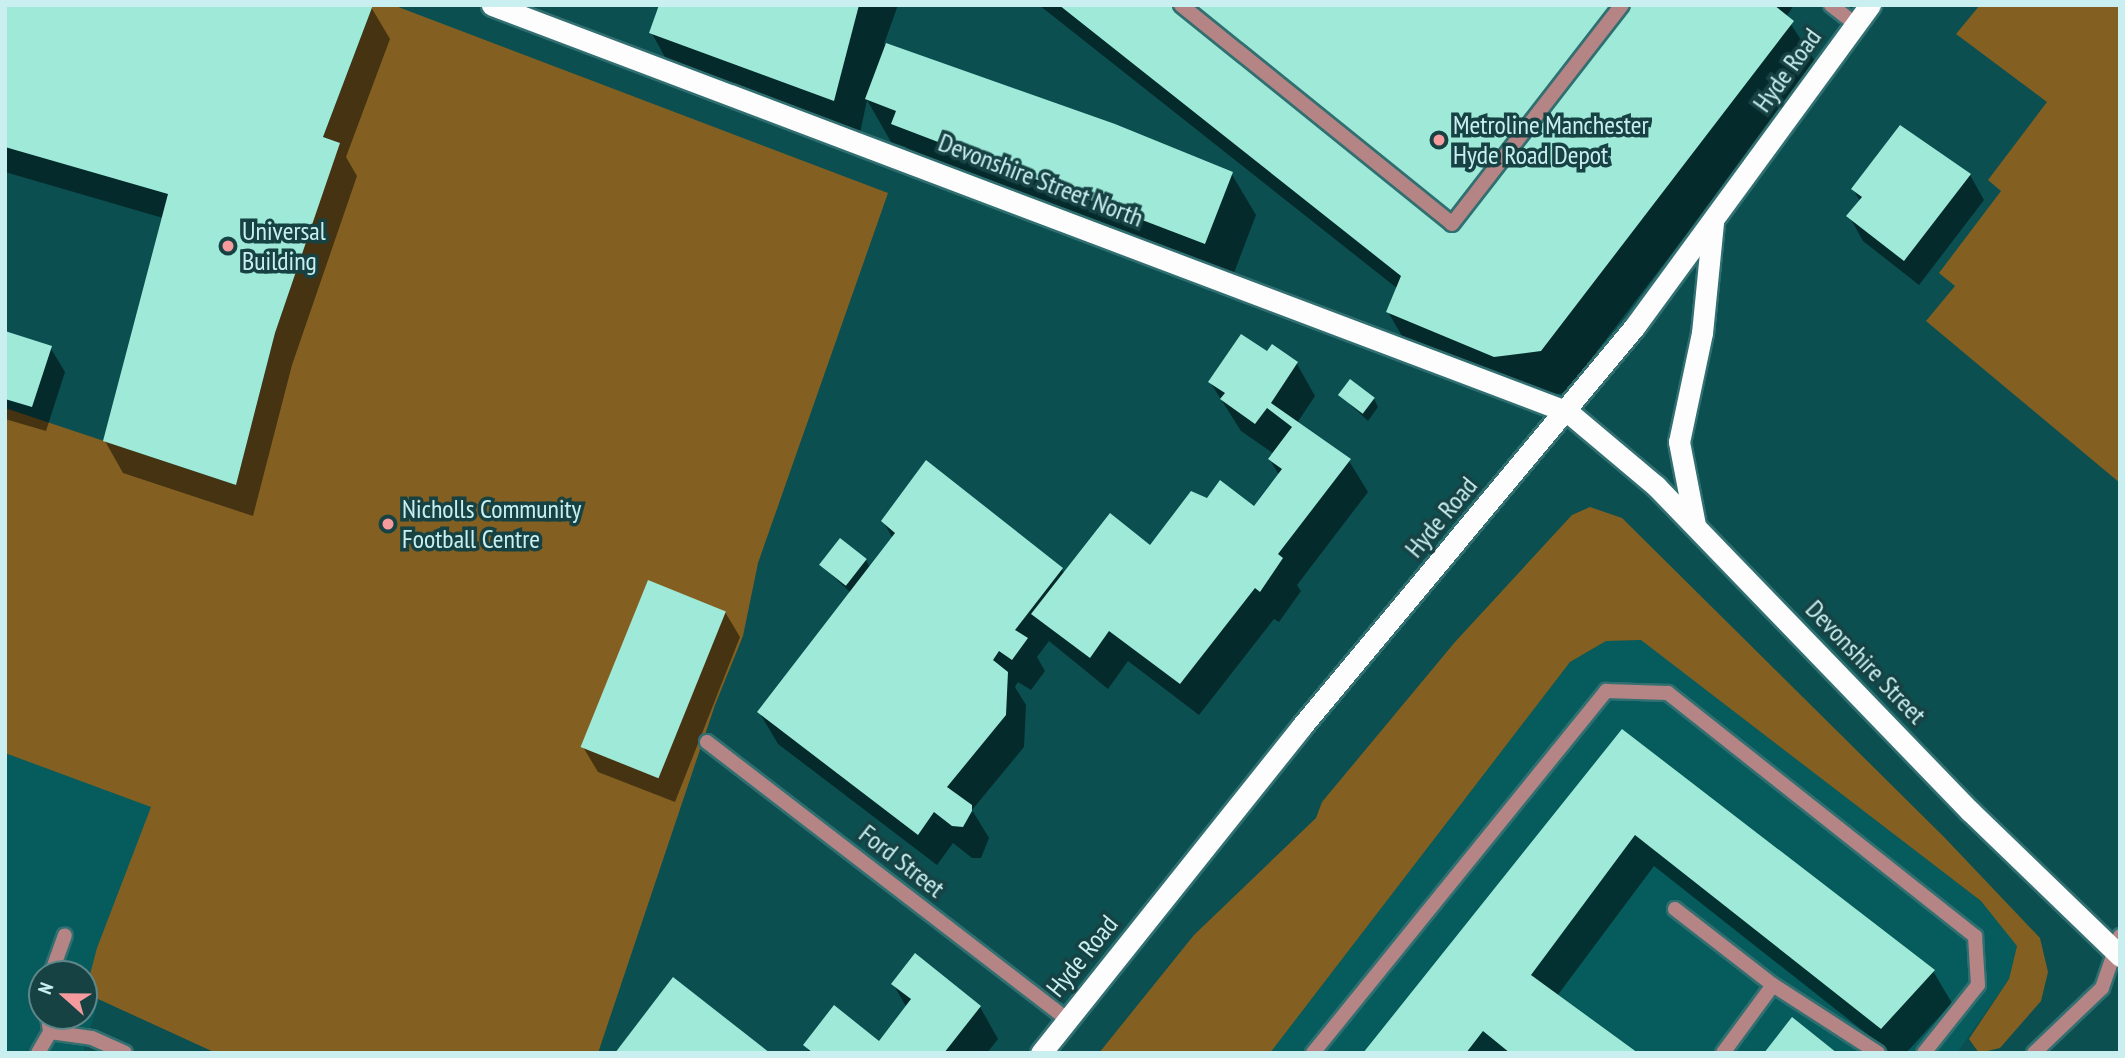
<!DOCTYPE html>
<html>
<head>
<meta charset="utf-8">
<style>
  body { margin:0 }
  #map { position:relative; width:2125px; height:1058px; overflow:hidden; background:#0b4f51; font-family:"PT Sans Narrow",sans-serif }
  div>[style] { position:absolute }
  .built>* { inset:0; background:#065b5d }
  .green>* { inset:0; background:#836022 }
  .shadow>* { inset:0; background:#0007 }
  .building>* { inset:0; background:#9ee9d7; transform-origin:0 0 }
  .roads { filter:drop-shadow(2px 0 #316f71) drop-shadow(-2px 0 #316f71) drop-shadow(0 2px #316f71) drop-shadow(0 -2px #316f71) }
  .lane>* { height:14px; margin:-7px; padding:0 7px; transform-origin:7px; border-radius:7px; background:#b58585 }
  .street>* { height:14px; margin:-7px; padding:0 7px; transform-origin:7px; border-radius:7px; background:#b58585 }
  .highway>* { height:21px; margin:-10.5px; padding:0 10.5px; transform-origin:10.5px; border-radius:10.5px; background:#fdfdfd }
  .dots>* { width:19px; height:19px; translate:-50% -50%; box-sizing:border-box; border:4px solid #174244; border-radius:50% }
  span { translate:-50% -50%; white-space:nowrap; text-align:center; line-height:1.15; -webkit-text-stroke:7px #174244; paint-order:stroke }
  .street-label { font-size:26px; color:#caeff0 }
  .poi-label { font-size:26px; color:#caeff0 }
  .left { translate:0 -50%; text-align:left }
  .frame { position:absolute; inset:0; border:7px solid #caeff0; pointer-events:none }
  .north { position:absolute; left:28px; top:960px; width:70px; height:70px; box-sizing:border-box; background:#174244; border:2px solid #5f8789; border-radius:50%; rotate:291deg; font-size:19px; font-weight:700; line-height:28px; text-align:center; color:#caeff0 }
  .north::after { content:''; display:block; margin:auto; width:24px; height:32px; background:#f59b9d; clip-path:polygon(50% 0,100% 100%,50% 72%,0 100%) }
</style>
</head>
<body>
<div id="map">
  <div class="built">
    <i style="clip-path:polygon(1642px 640px,1981px 901px,2017px 945px,2009px 979px,1957px 1053px,1270px 1053px,1570px 662px,1606px 641px)"></i>
    <i style="clip-path:polygon(evenodd,5px 746px,157px 803px,83px 1053px,5px 1053px,5px 746px,42px 974px,84px 974px,84px 1016px,42px 1016px,42px 974px)"></i>
  </div>
  <div class="green">
    <i style="clip-path:polygon(373px 5px,393px 5px,888px 193px,758px 563px,743px 636px,715px 705px,598px 1053px,216px 1053px,85px 993px,97px 948px,151px 807px,5px 753px,5px 408px,236px 485px,275px 333px,339px 143px,323px 137px)"></i>
    <i style="clip-path:polygon(1980px 5px,2120px 5px,2120px 483px,1926px 321px,1955px 286px,1939px 273px,2001px 191px,1988px 180px,2047px 102px,1956px 34px)"></i>
    <i style="clip-path:polygon(1590px 507px,1622px 518px,1944px 837px,2040px 938px,2048px 972px,2041px 1001px,2000px 1048px,1979px 1053px,1969px 1039px,2009px 979px,2017px 946px,1981px 901px,1641px 640px,1606px 641px,1570px 662px,1270px 1053px,1099px 1053px,1194px 935px,1316px 818px,1322px 802px,1455px 642px,1572px 515px)"></i>
  </div>
  <div class="shadow">
    <i style="clip-path:polygon(5px 5px,371px 7px,390px 39px,346px 157px,357px 176px,292px 365px,253px 516px,123px 473px,105px 441px,163px 218px,5px 172px)"></i>
    <i style="clip-path:polygon(661px 5px,898px 5px,884px 44px,1114px 126px,1231px 173px,1256px 215px,1229px 286px,917px 167px,906px 147px,891px 142px,867px 100px,858px 143px,675px 75px,651px 32px)"></i>
    <i style="clip-path:polygon(1039px 5px,1794px 5px,1786px 17px,1817px 64px,1565px 393px,1519px 399px,1413px 355px,1388px 312px,1398px 289px)"></i>
    <i style="clip-path:polygon(1970px 175px,1984px 200px,1919px 285px,1863px 241px,1849px 216px,1860px 201px,1853px 189px)"></i>
    <i style="clip-path:polygon(5px 333px,50px 347px,65px 372px,46px 431px,5px 419px)"></i>
    <i style="clip-path:polygon(1267px 353px,1297px 364px,1315px 396px,1297px 423px,1349px 461px,1368px 492px,1297px 585px,1301px 591px,1279px 622px,1274px 619px,1199px 715px,1128px 661px,1108px 689px,1049px 641px,1037px 657px,1045px 671px,1031px 690px,1018px 682px,1015px 687px,1026px 705px,1024px 747px,972px 810px,989px 838px,981px 858px,972px 858px,953px 843px,937px 865px,778px 744px,759px 712px,851px 593px,821px 565px,866px 560px,870px 568px,893px 539px,883px 521px,1061px 569px,1065px 574px,1150px 547px,1207px 500px,1254px 509px,1279px 475px,1270px 460px,1274px 454px,1241px 431px,1210px 382px)"></i>
    <i style="clip-path:polygon(1340px 395px,1374px 399px,1378px 407px,1368px 421px)"></i>
    <i style="clip-path:polygon(725px 612px,740px 637px,675px 802px,598px 772px,583px 747px)"></i>
    <i style="clip-path:polygon(1623px 731px,1933px 971px,1952px 1003px,1906px 1053px,1891px 1053px,1654px 866px,1557px 996px,1635px 1053px,1365px 1053px)"></i>
    <i style="clip-path:polygon(893px 984px,980px 1007px,998px 1039px,987px 1053px,810px 1053px,805px 1045px,880px 1043px,907px 1008px)"></i>
  </div>
  <div class="building">
    <i style="clip-path:polygon(5px 5px,373px 5px,323px 137px,340px 143px,275px 333px,236px 485px,103px 441px,168px 194px,5px 147px)"></i>
    <i style="clip-path:polygon(659px 5px,859px 5px,834px 101px,649px 33px)"></i>
    <i style="clip-path:polygon(1059px 5px,1774px 5px,1794px 21px,1541px 351px,1494px 357px,1386px 312px,1401px 276px)"></i>
    <i style="clip-path:polygon(886px 43px,1115px 124px,1233px 172px,1205px 244px,891px 124px,896px 111px,865px 99px)"></i>
    <i style="clip-path:polygon(1900px 125px,1971px 174px,1904px 261px,1846px 216px,1862px 197px,1851px 189px)"></i>
    <i style="clip-path:polygon(5px 331px,52px 346px,32px 407px,5px 399px)"></i>
    <i style="clip-path:polygon(1241px 334px,1267px 351px,1272px 344px,1298px 362px,1271px 403px,1351px 459px,1278px 554px,1283px 558px,1260px 592px,1255px 588px,1180px 684px,1109px 631px,1090px 658px,1031px 614px,1110px 513px,1150px 545px,1191px 491px,1207px 498px,1220px 480px,1254px 506px,1282px 469px,1268px 459px,1292px 427px,1267px 408px,1255px 424px,1220px 399px,1225px 393px,1208px 382px)"></i>
    <i style="left:1350px;top:379px;width:31px;height:20px;rotate:37deg"></i>
    <i style="clip-path:polygon(926px 460px,1063px 568px,1015px 630px,1028px 638px,1012px 660px,999px 651px,993px 660px,1008px 672px,1006px 715px,947px 787px,972px 805px,972px 811px,963px 827px,952px 826px,934px 812px,918px 835px,757px 712px,895px 533px,881px 521px)"></i>
    <i style="left:840px;top:538px;width:34px;height:34px;rotate:38deg"></i>
    <i style="left:648px;top:580px;width:84px;height:180px;rotate:22deg"></i>
    <i style="clip-path:polygon(1622px 729px,1935px 970px,1881px 1029px,1635px 835px,1531px 975px,1638px 1053px,1510px 1053px,1483px 1031px,1466px 1053px,1363px 1053px)"></i>
    <i style="clip-path:polygon(915px 953px,981px 1006px,944px 1053px,813px 1053px,803px 1045px,834px 1005px,879px 1041px,911px 999px,891px 984px)"></i>
    <i style="clip-path:polygon(673px 977px,770px 1053px,615px 1053px)"></i>
    <i style="clip-path:polygon(1792px 1017px,1837px 1053px,1764px 1053px)"></i>
  </div>
  <div class="roads">
    <div class="lane">
      <i style="left:1181px;top:5px;width:348px;rotate:38.9deg"></i>
      <i style="left:1452px;top:224px;width:277px;rotate:-52.2deg"></i>
      <i style="left:1831px;top:5px;width:31px;rotate:38deg"></i>
      <i style="left:1675px;top:909px;width:124px;rotate:37.8deg"></i>
      <i style="left:1313px;top:1053px;width:466px;rotate:-51deg"></i>
      <i style="left:1606px;top:691px;width:62px;rotate:1.8deg"></i>
      <i style="left:1668px;top:693px;width:392px;rotate:38.4deg"></i>
      <i style="left:1975px;top:936px;width:49px;rotate:86.5deg"></i>
      <i style="left:1978px;top:985px;width:87px;rotate:128.5deg"></i>
      <i style="left:1723px;top:1053px;width:84px;rotate:-53.7deg"></i>
      <i style="left:1773px;top:985px;width:125px;rotate:32.9deg"></i>
    </div>
    <div class="street">
      <i style="left:707px;top:742px;width:454px;rotate:37.6deg"></i>
      <i style="left:51px;top:974px;width:41px;rotate:-70.3deg"></i>
      <i style="left:50px;top:1032px;width:42px;rotate:8.1deg"></i>
      <i style="left:92px;top:1038px;width:36px;rotate:24deg"></i>
      <i style="left:38px;top:1053px;width:24px;rotate:-60deg"></i>
      <i style="left:50px;top:1032px;width:16px;rotate:-97deg"></i>
      <i style="left:2034px;top:1053px;width:94px;rotate:-43.7deg"></i>
      <i style="left:2102px;top:988px;width:55px;rotate:-70.9deg"></i>
    </div>
    <div class="highway">
      <i style="left:492px;top:5px;width:1150px;rotate:20.72deg"></i>
      <i style="left:1568px;top:412px;width:115px;rotate:40.1deg"></i>
      <i style="left:1656px;top:486px;width:452px;rotate:46deg"></i>
      <i style="left:1970px;top:811px;width:209px;rotate:44deg"></i>
      <i style="left:1695px;top:525px;width:85px;rotate:-100.9deg"></i>
      <i style="left:1679px;top:442px;width:111px;rotate:-78.1deg"></i>
      <i style="left:1702px;top:333px;width:112px;rotate:-84.3deg"></i>
      <i style="left:1041px;top:1053px;width:418px;rotate:-51.4deg"></i>
      <i style="left:1302px;top:726px;width:520px;rotate:-50.22deg"></i>
      <i style="left:1635px;top:326px;width:398px;rotate:-53.8deg"></i>
    </div>
  </div>
  <div class="dots">
    <i style="left:1439px;top:140px;background:#f59b9d"></i>
    <i style="left:228px;top:246px;background:#f59b9d"></i>
    <i style="left:388px;top:524px;background:#f59b9d"></i>
  </div>
  <div class="street-label">
    <span style="left:1787px;top:70px;rotate:-54deg">Hyde Road</span>
    <span style="left:1041px;top:180px;rotate:21deg">Devonshire Street North</span>
    <span style="left:1441px;top:517px;rotate:-50deg">Hyde Road</span>
    <span style="left:1866px;top:662px;rotate:46deg">Devonshire Street</span>
    <span style="left:902px;top:861px;rotate:38deg">Ford Street</span>
    <span style="left:1082px;top:956px;rotate:-51deg">Hyde Road</span>
  </div>
  <div class="poi-label">
    <span class="left" style="left:1453px;top:140px">Metroline Manchester<br>Hyde Road Depot</span>
    <span class="left" style="left:242px;top:246px">Universal<br>Building</span>
    <span class="left" style="left:402px;top:524px">Nicholls Community<br>Football Centre</span>
  </div>
  <div class="frame"></div>
  <div class="north">N</div>
</div>
</body>
</html>
